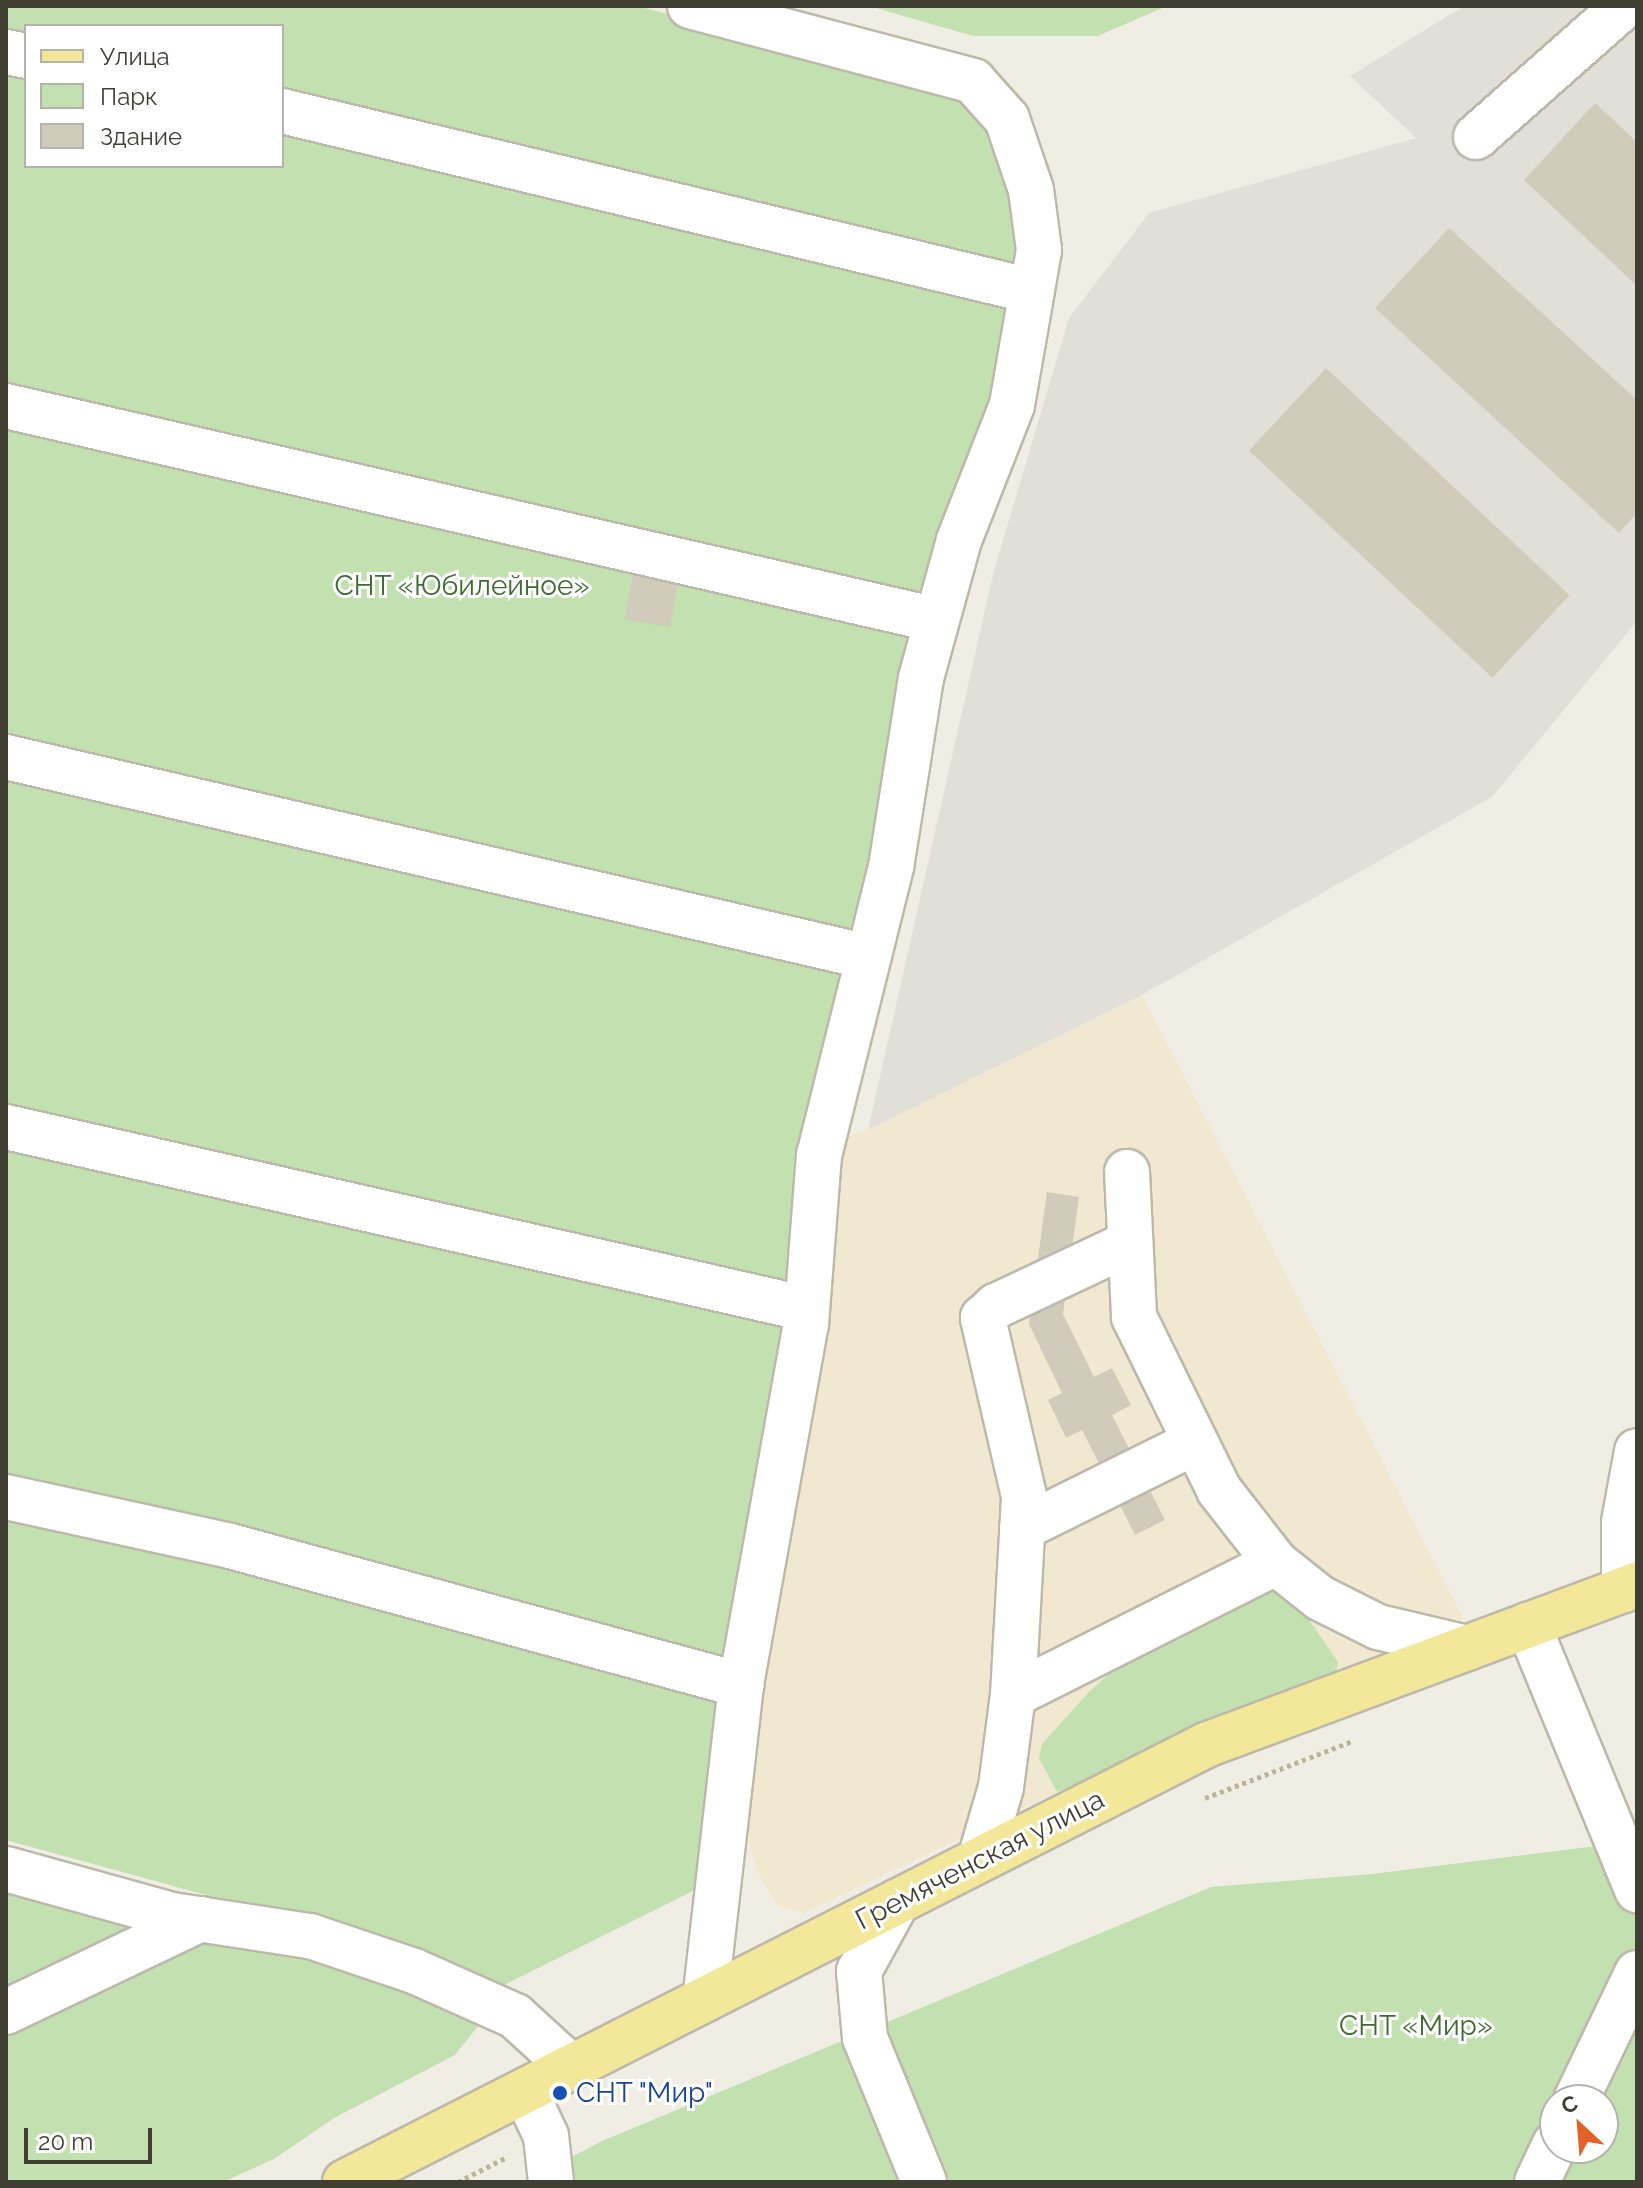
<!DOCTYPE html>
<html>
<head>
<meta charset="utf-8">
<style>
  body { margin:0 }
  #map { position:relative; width:1643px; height:2188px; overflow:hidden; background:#f0eee4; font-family:Raleway,sans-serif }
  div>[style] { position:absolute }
  .commercial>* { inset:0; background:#f0e8d0 }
  .industrial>* { inset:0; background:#e2dfd9 }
  .green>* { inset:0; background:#c3e0b0 }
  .building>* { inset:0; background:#d0cbba; transform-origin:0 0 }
  .path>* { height:5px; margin-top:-2.5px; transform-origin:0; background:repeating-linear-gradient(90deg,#bab49a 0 4px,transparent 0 8px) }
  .roads { filter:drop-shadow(2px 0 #bdb9aa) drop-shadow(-2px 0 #bdb9aa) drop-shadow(0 2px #bdb9aa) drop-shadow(0 -2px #bdb9aa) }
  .minor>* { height:44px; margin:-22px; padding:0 22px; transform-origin:22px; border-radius:22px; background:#fff }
  .major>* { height:44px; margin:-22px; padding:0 22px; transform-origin:22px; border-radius:22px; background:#f3e89a }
  .dots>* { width:22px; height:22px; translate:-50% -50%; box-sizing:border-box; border:4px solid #fff; border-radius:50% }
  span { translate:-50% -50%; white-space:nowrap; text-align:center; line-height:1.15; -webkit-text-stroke:6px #fff; paint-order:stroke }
  .park-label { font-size:28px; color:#3c6c2f }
  .street-label { font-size:28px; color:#413e34 }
  .transit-label { font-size:28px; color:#164399 }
  .left { translate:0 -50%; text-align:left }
  .frame { position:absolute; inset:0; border:8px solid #413e34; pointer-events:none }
  .legend { position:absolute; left:24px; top:24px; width:260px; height:144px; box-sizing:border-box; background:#fff; border:2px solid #b3b2ae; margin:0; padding:10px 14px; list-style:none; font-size:24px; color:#413e34 }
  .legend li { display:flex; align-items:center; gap:16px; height:40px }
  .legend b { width:40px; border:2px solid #b3b2ae }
  .north { position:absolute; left:1539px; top:2084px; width:80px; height:80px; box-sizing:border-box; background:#fff; border:2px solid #b3b2ae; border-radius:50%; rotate:334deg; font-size:22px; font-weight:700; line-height:32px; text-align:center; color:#413e34 }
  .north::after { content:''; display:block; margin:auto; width:28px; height:36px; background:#e26228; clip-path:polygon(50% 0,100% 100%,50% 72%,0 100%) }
  .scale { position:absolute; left:24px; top:2128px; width:128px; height:36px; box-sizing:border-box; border:4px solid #413e34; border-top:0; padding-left:10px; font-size:24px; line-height:28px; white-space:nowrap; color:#413e34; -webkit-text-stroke:6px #fff; paint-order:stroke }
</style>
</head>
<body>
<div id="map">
  <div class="commercial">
    <i style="clip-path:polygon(1142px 995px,1463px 1618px,1057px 1792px,804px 1913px,778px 1906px,759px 1875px,749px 1844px,754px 1691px,840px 1139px,868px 1130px)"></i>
  </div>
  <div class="industrial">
    <i style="clip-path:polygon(1464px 6px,1637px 6px,1637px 621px,1492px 797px,1142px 995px,868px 1130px,993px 574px,1069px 318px,1149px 213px,1416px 138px,1350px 76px)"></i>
  </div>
  <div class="green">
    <i style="clip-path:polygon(evenodd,6px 6px,637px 6px,960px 89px,1007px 155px,1023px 255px,1002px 393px,920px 620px,701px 1887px,488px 1993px,409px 1951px,6px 1840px,6px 6px,26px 26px,282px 26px,282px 166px,26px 166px,26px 26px)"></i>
    <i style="clip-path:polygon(869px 6px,1167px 6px,1098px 36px,973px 36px)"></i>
    <i style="clip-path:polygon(1268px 1587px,1282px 1587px,1299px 1605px,1338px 1662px,1336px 1673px,1057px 1792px,1039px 1758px,1042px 1744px,1089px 1692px,1122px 1662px)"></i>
    <i style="clip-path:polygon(evenodd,1637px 1841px,1637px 2182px,524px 2182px,602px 2141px,1211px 1887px,1372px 1874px,1637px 1841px,1555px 2100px,1603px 2100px,1603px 2148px,1555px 2148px,1555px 2100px)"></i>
    <i style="clip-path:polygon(6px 1890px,312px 1948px,482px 2021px,455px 2055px,334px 2118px,274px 2159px,223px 2182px,6px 2182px)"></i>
  </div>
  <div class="building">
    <i style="clip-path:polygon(1595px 103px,1637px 142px,1637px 286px,1524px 180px)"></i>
    <i style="clip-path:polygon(1449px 228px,1637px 400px,1637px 513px,1619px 533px,1375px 308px)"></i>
    <i style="left:1326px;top:368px;width:333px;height:113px;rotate:43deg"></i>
    <i style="left:633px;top:573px;width:46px;height:47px;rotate:10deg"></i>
    <i style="clip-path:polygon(1047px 1192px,1079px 1197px,1063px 1314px,1094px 1377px,1112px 1368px,1131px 1405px,1112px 1415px,1165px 1520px,1135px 1535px,1082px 1430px,1066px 1438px,1048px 1400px,1062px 1393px,1029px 1324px)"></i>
  </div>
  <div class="path">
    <i style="left:1205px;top:1798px;width:159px;rotate:-21.1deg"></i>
    <i style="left:458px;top:2182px;width:55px;rotate:-27deg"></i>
  </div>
  <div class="roads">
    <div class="minor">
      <i style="left:690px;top:6px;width:293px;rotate:14.8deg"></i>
      <i style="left:973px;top:81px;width:51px;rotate:48.2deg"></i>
      <i style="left:1007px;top:119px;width:75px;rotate:71.3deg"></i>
      <i style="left:1031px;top:190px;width:61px;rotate:82.4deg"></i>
      <i style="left:1039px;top:250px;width:157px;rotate:99.9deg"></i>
      <i style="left:1012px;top:405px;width:145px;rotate:111.4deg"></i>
      <i style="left:959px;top:540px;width:143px;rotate:105.4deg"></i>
      <i style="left:921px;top:678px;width:191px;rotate:99deg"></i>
      <i style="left:891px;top:867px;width:297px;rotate:104deg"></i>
      <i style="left:819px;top:1155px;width:169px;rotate:94.4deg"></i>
      <i style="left:806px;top:1323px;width:368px;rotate:100.2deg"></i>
      <i style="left:741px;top:1685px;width:316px;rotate:96.5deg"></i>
      <i style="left:6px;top:52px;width:20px;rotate:11deg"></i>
      <i style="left:282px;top:111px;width:771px;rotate:13.5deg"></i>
      <i style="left:1476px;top:137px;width:198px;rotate:-41.5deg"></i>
      <i style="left:6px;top:406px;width:955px;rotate:12.95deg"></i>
      <i style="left:6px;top:757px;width:885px;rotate:13.06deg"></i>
      <i style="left:6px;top:1127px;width:821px;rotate:12.8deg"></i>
      <i style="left:1127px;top:1172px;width:145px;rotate:87.2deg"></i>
      <i style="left:1134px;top:1317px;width:193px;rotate:63.8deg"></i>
      <i style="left:1219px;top:1490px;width:93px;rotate:52deg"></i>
      <i style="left:6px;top:1497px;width:229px;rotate:12.3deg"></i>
      <i style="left:230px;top:1546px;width:530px;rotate:15.22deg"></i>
      <i style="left:1022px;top:1528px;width:193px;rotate:-26.4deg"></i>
      <i style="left:1624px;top:1590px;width:68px;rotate:-90deg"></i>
      <i style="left:1624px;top:1522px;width:72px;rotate:-79.6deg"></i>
      <i style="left:1528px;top:1625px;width:287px;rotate:67.6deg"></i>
      <i style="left:1013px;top:1695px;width:199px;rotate:-86.8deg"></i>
      <i style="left:1024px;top:1496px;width:183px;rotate:-103deg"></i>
      <i style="left:983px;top:1318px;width:18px;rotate:-43deg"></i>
      <i style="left:996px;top:1306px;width:148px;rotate:-25.2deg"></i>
      <i style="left:980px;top:1859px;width:75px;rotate:-73.7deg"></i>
      <i style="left:1001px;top:1787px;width:93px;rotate:-82.6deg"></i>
      <i style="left:1013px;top:1695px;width:294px;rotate:-26.7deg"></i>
      <i style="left:1276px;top:1563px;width:56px;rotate:38.5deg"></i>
      <i style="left:1320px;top:1598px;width:65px;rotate:26.6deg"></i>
      <i style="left:1378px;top:1627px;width:91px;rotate:13.3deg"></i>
      <i style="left:6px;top:1869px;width:172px;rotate:15.5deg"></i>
      <i style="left:172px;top:1915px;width:140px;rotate:8.7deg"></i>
      <i style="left:310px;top:1936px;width:110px;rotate:18.6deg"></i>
      <i style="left:414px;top:1971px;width:111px;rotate:24deg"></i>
      <i style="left:515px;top:2016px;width:76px;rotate:42.3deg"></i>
      <i style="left:897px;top:1902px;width:79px;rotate:118.8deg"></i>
      <i style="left:859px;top:1971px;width:67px;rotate:84.9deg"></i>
      <i style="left:865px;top:2038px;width:156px;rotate:67.7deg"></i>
      <i style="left:6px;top:2012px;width:216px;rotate:-25.5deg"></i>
      <i style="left:525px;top:2091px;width:50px;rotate:65deg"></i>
      <i style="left:546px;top:2136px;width:46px;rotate:83.8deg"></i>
      <i style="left:1576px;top:2100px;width:141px;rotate:-64.3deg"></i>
      <i style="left:1537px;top:2182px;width:42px;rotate:-64.7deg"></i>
    </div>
    <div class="major">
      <i style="left:345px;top:2182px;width:966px;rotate:-26.91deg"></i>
      <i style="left:1206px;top:1745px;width:460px;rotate:-20.4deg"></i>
    </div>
  </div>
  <div class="dots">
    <i style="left:560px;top:2093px;background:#1a4fb4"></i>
  </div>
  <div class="park-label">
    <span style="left:462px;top:586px">СНТ «Юбилейное»</span>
    <span style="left:1416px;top:2026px">СНТ «Мир»</span>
  </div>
  <div class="street-label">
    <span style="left:980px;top:1860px;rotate:-27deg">Гремяченская улица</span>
  </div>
  <div class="transit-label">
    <span class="left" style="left:576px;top:2093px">СНТ "Мир"</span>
  </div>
  <div class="frame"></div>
  <ul class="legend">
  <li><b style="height:10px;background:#f3e89a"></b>Улица</li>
  <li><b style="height:22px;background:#c3e0b0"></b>Парк</li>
  <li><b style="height:22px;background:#d0cbba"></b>Здание</li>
  </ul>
  <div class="north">С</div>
  <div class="scale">20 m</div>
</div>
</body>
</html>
